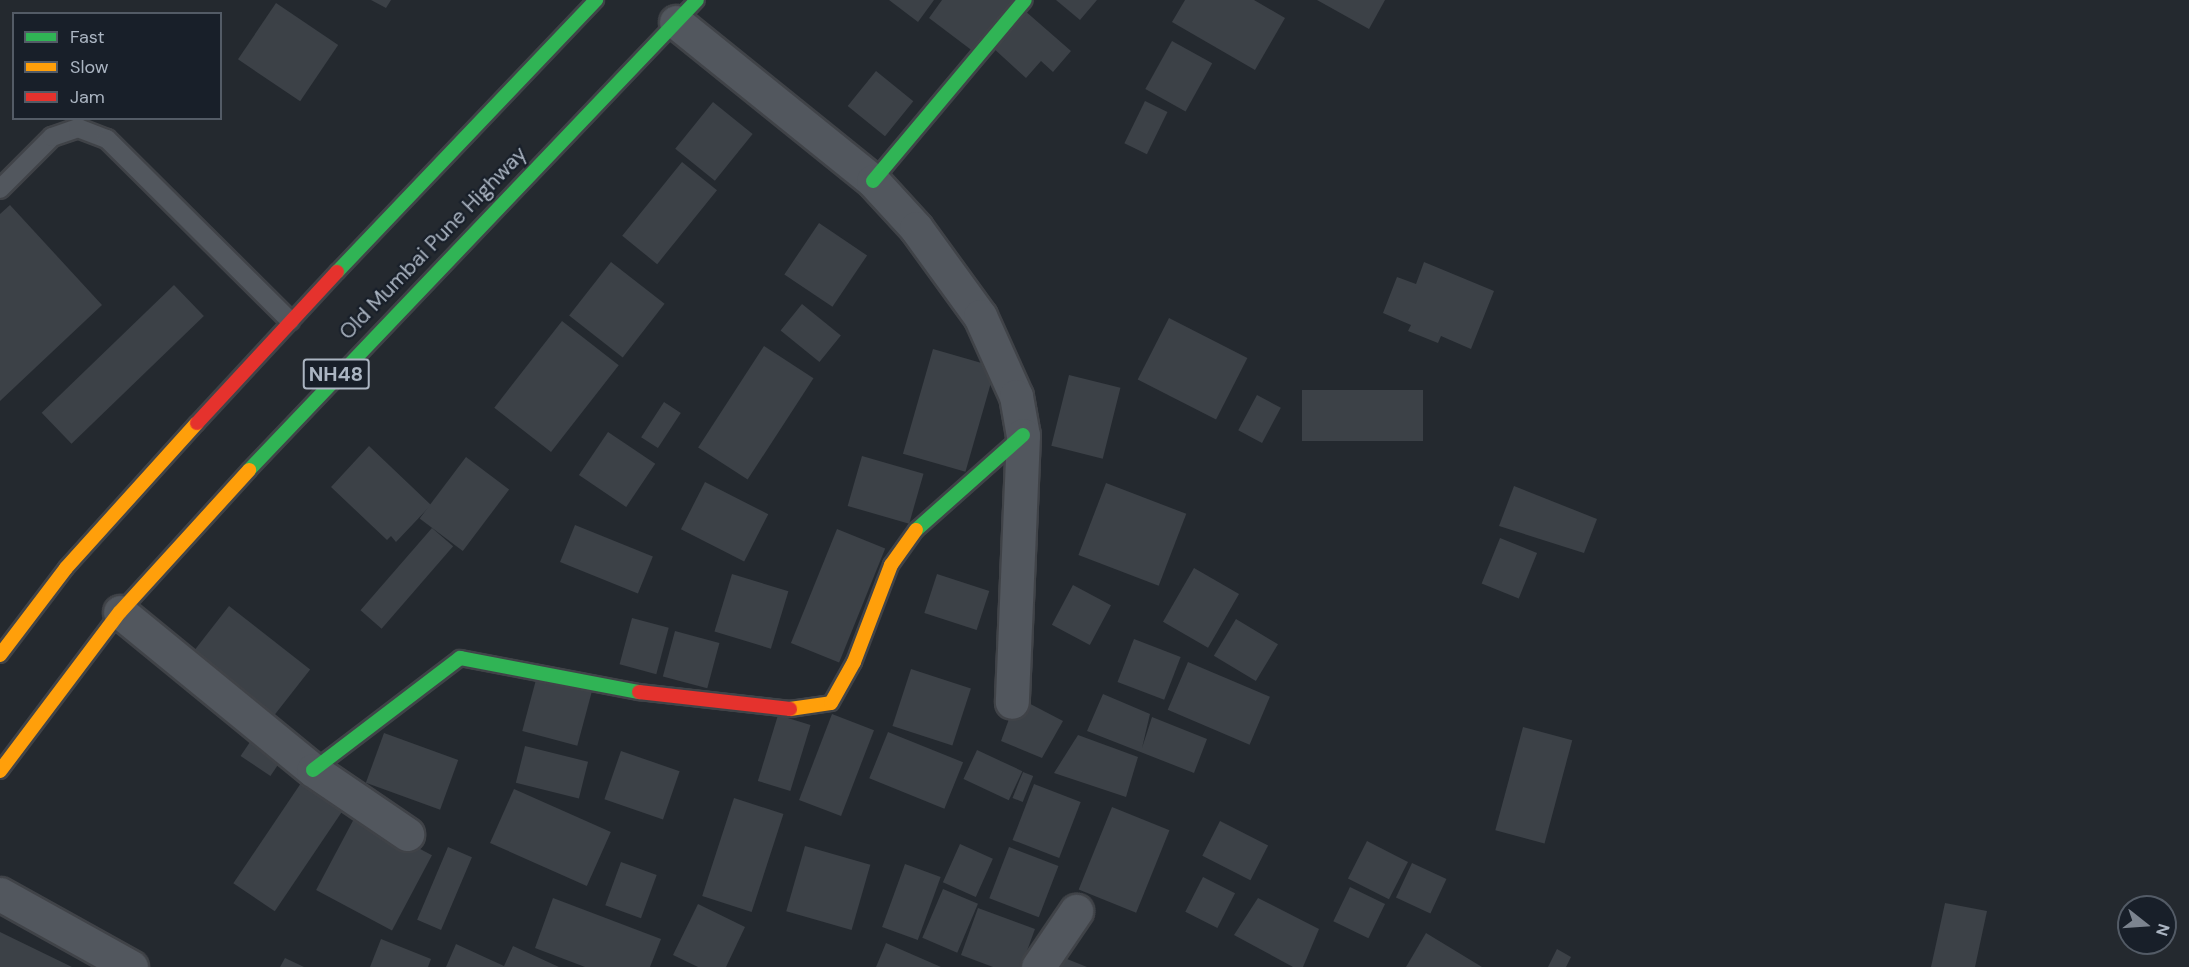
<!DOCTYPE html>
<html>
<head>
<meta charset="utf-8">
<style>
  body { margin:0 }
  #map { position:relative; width:2189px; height:967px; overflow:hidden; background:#24292f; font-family:"DM Sans",sans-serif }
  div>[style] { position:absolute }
  .building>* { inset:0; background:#3c4147; transform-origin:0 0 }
  .roads { filter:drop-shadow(2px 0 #404348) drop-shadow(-2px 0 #404348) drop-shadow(0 2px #404348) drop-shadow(0 -2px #404348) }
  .lane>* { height:18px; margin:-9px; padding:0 9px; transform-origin:9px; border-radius:9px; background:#52575e }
  .street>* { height:33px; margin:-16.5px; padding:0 16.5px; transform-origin:16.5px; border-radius:16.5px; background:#52575e }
  .fast>* { height:14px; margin:-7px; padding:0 7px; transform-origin:7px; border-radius:7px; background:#30b455 }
  .slow>* { height:14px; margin:-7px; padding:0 7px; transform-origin:7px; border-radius:7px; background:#ff9f0a }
  .jam>* { height:14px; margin:-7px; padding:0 7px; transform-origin:7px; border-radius:7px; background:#e5322d }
  span { translate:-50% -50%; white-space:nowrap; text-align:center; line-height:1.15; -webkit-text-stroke:4.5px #181f29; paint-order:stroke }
  .shield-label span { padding:2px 4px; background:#181f29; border:2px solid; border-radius:4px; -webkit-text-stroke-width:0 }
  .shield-label { font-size:20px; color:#abb5c2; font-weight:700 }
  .street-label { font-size:21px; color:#abb5c2 }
  .legend { position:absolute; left:12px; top:12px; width:210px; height:108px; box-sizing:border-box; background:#181f29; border:2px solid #535b66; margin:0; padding:8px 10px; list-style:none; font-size:18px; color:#abb5c2 }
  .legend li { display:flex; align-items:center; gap:12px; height:30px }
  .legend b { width:30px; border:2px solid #535b66 }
  .north { position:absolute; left:2117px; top:895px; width:60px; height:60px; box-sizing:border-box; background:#181f29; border:2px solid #535b66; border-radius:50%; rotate:107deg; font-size:16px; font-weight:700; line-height:24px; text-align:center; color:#abb5c2 }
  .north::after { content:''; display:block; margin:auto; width:21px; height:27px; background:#7c848f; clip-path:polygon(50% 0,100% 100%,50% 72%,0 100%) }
</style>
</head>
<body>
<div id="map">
  <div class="building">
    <i style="clip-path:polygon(371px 0,391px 0,386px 8px)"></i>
    <i style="clip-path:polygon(889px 0,934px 0,918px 22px)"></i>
    <i style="clip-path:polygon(942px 0,1013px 0,974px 52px,929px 18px)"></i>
    <i style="clip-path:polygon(1056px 0,1097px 0,1080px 20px)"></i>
    <i style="clip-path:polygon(1185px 0,1254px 0,1285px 18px,1255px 70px,1172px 22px)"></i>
    <i style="clip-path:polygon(1317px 0,1385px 0,1369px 29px)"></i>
    <i style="left:276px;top:3px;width:75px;height:68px;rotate:34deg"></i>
    <i style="clip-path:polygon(1024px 10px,1071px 51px,1053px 72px,1041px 61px,1026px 78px,992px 47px)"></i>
    <i style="left:1172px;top:41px;width:46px;height:55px;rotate:29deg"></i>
    <i style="left:876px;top:71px;width:48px;height:45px;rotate:39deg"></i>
    <i style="left:1145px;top:101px;width:25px;height:47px;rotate:26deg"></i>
    <i style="left:713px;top:102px;width:51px;height:60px;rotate:39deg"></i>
    <i style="left:682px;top:162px;width:45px;height:95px;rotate:39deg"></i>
    <i style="clip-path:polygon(10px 205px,102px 305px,0 401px,0 214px)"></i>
    <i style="left:819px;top:223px;width:58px;height:62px;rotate:34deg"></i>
    <i style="left:611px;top:262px;width:68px;height:68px;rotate:38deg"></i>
    <i style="clip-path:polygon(1424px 262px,1494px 291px,1471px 349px,1441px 336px,1438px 343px,1408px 331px,1411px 325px,1383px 313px,1397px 277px,1416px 284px)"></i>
    <i style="left:174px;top:285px;width:43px;height:184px;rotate:46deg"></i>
    <i style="left:802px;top:304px;width:50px;height:34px;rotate:39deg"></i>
    <i style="left:1169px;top:318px;width:88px;height:69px;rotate:27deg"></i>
    <i style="left:562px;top:321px;width:72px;height:110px;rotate:38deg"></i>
    <i style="left:764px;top:346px;width:59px;height:121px;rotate:33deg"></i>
    <i style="left:933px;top:349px;width:65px;height:109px;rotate:16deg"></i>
    <i style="left:1069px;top:375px;width:53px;height:73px;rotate:14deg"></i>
    <i style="left:1302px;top:390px;width:121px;height:51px"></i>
    <i style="left:1257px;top:395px;width:27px;height:40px;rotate:28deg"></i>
    <i style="left:664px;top:402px;width:20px;height:42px;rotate:33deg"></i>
    <i style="left:608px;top:432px;width:57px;height:52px;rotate:34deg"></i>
    <i style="clip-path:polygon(369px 446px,431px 505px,396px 542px,391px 536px,387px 540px,331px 487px)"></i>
    <i style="left:862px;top:456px;width:64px;height:52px;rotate:16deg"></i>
    <i style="left:466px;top:457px;width:54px;height:77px;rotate:37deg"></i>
    <i style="left:705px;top:482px;width:71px;height:53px;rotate:27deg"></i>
    <i style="left:1106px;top:483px;width:86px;height:77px;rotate:21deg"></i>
    <i style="clip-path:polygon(1514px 486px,1597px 519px,1584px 553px,1499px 526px)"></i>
    <i style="left:575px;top:525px;width:84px;height:40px;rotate:22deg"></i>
    <i style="left:432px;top:528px;width:28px;height:109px;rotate:41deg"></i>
    <i style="left:837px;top:529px;width:52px;height:123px;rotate:22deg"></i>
    <i style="left:1500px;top:538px;width:40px;height:49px;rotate:22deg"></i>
    <i style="left:1194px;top:568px;width:52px;height:62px;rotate:30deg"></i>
    <i style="left:732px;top:574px;width:59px;height:60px;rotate:17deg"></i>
    <i style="left:937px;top:574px;width:55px;height:41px;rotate:18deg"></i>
    <i style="left:1073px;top:585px;width:43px;height:45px;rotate:28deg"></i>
    <i style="left:229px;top:606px;width:103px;height:64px;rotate:38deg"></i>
    <i style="left:632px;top:618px;width:38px;height:48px;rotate:15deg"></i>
    <i style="left:1236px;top:619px;width:49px;height:43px;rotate:31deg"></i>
    <i style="left:675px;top:631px;width:46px;height:47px;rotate:15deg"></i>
    <i style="left:1134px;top:639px;width:50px;height:46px;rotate:21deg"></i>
    <i style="left:1188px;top:662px;width:89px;height:52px;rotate:23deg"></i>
    <i style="left:911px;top:669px;width:63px;height:60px;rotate:18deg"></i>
    <i style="left:537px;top:676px;width:57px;height:57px;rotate:15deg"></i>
    <i style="clip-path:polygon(1103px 694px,1150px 714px,1142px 748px,1152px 717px,1207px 739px,1194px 773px,1087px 731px)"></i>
    <i style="clip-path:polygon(1017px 697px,1063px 721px,1042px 758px,1001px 741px)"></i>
    <i style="left:832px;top:714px;width:45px;height:92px;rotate:21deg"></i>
    <i style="left:778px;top:715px;width:34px;height:69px;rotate:17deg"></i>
    <i style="left:1523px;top:727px;width:51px;height:107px;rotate:15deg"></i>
    <i style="left:888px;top:732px;width:81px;height:50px;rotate:22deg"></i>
    <i style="left:384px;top:733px;width:79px;height:53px;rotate:20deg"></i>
    <i style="clip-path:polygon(1078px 735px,1138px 757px,1126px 797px,1054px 773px)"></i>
    <i style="left:254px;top:736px;width:36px;height:24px;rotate:34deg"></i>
    <i style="left:525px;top:746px;width:65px;height:38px;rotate:14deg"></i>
    <i style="left:977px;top:750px;width:50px;height:32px;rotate:25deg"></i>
    <i style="left:621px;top:751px;width:62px;height:51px;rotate:19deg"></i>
    <i style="left:1023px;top:772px;width:11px;height:28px;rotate:22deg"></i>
    <i style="left:301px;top:783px;width:50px;height:121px;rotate:34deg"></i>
    <i style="left:1034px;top:784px;width:50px;height:60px;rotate:21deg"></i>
    <i style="left:514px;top:789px;width:106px;height:59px;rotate:24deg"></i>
    <i style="left:734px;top:798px;width:52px;height:103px;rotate:18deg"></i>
    <i style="left:1112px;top:807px;width:62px;height:89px;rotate:22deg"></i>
    <i style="left:356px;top:815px;width:86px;height:85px;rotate:28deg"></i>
    <i style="left:1220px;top:821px;width:54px;height:39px;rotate:27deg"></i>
    <i style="left:1367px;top:841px;width:46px;height:42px;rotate:27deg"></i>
    <i style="left:960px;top:844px;width:36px;height:42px;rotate:24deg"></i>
    <i style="left:805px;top:846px;width:68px;height:68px;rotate:16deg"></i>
    <i style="left:448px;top:847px;width:26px;height:79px;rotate:23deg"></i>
    <i style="left:1009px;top:847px;width:53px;height:55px;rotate:21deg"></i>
    <i style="left:621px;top:862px;width:38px;height:46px;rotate:20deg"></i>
    <i style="left:1412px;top:863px;width:38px;height:38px;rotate:25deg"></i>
    <i style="left:905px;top:864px;width:38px;height:67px;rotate:20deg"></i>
    <i style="left:1203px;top:877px;width:36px;height:39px;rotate:27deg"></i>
    <i style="left:1350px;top:887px;width:39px;height:38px;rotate:26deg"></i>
    <i style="left:943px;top:889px;width:38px;height:53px;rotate:23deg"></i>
    <i style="clip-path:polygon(553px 898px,661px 939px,650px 967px,585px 967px,535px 948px)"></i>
    <i style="clip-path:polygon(1258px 898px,1319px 929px,1303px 967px,1293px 967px,1234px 935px)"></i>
    <i style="clip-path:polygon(1945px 903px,1987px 911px,1975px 967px,1931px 967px)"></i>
    <i style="clip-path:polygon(698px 904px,745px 927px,726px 967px,698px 967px,673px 955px)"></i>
    <i style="clip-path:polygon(978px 908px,1035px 929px,1021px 967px,993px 967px,961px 955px)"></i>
    <i style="clip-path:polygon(0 932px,72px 967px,0 967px)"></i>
    <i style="clip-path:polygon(1426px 933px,1482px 967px,1406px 967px)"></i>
    <i style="clip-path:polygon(381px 939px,431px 959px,428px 967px,370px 967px)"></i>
    <i style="clip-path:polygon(886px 943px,941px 967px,876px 967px)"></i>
    <i style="clip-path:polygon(456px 944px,504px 966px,513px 946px,559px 967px,446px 967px)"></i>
    <i style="clip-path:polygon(1557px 949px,1571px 957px,1566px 967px,1548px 967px)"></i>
    <i style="clip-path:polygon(1052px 953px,1087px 967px,1047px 967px)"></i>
    <i style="clip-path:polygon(285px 958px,304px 967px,280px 967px)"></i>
  </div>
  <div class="roads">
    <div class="lane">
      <i style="left:0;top:189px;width:74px;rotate:-45deg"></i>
      <i style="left:52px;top:137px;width:28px;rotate:-19deg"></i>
      <i style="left:78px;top:128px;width:31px;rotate:21deg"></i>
      <i style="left:107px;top:139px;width:258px;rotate:44.8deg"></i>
    </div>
    <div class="street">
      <i style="left:676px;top:22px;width:253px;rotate:38.9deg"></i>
      <i style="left:873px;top:181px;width:64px;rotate:47.5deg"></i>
      <i style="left:916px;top:228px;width:109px;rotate:54deg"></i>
      <i style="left:980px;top:316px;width:88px;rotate:65.8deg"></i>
      <i style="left:1016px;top:396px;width:40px;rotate:80deg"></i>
      <i style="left:1023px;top:435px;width:267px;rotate:92.4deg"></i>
      <i style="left:120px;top:612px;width:249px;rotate:39.3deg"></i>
      <i style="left:313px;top:770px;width:114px;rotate:34.2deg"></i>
      <i style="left:0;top:894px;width:150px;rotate:29.1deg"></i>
      <i style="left:1038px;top:967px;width:68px;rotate:-55.8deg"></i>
    </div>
    <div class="fast">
      <i style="left:873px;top:181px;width:236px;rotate:-50deg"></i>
      <i style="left:337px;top:272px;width:376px;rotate:-46.4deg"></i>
      <i style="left:249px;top:470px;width:649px;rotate:-46.37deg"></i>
      <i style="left:916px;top:530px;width:143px;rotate:-41.6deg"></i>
      <i style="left:313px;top:770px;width:185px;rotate:-37.3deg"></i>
      <i style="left:460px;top:658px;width:182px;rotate:10.8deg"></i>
    </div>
    <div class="slow">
      <i style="left:0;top:655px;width:109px;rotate:-52.8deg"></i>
      <i style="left:66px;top:568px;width:195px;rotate:-47.9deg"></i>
      <i style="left:790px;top:709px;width:41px;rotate:-8.3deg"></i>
      <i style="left:831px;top:703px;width:47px;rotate:-60.7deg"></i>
      <i style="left:854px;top:662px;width:104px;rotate:-69.1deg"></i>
      <i style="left:891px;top:565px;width:43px;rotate:-54.5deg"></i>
      <i style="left:0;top:771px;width:199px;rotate:-53deg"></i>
      <i style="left:120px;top:612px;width:192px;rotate:-47.7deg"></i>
    </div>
    <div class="jam">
      <i style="left:197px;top:423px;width:206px;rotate:-47.2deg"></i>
      <i style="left:639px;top:692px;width:152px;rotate:6.4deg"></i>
    </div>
  </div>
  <div class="shield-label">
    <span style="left:336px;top:374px">NH48</span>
  </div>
  <div class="street-label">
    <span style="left:433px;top:243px;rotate:-46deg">Old Mumbai Pune Highway</span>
  </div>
  <ul class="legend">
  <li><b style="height:8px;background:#30b455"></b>Fast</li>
  <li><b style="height:8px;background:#ff9f0a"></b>Slow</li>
  <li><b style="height:8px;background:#e5322d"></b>Jam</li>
  </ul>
  <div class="north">N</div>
</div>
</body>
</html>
